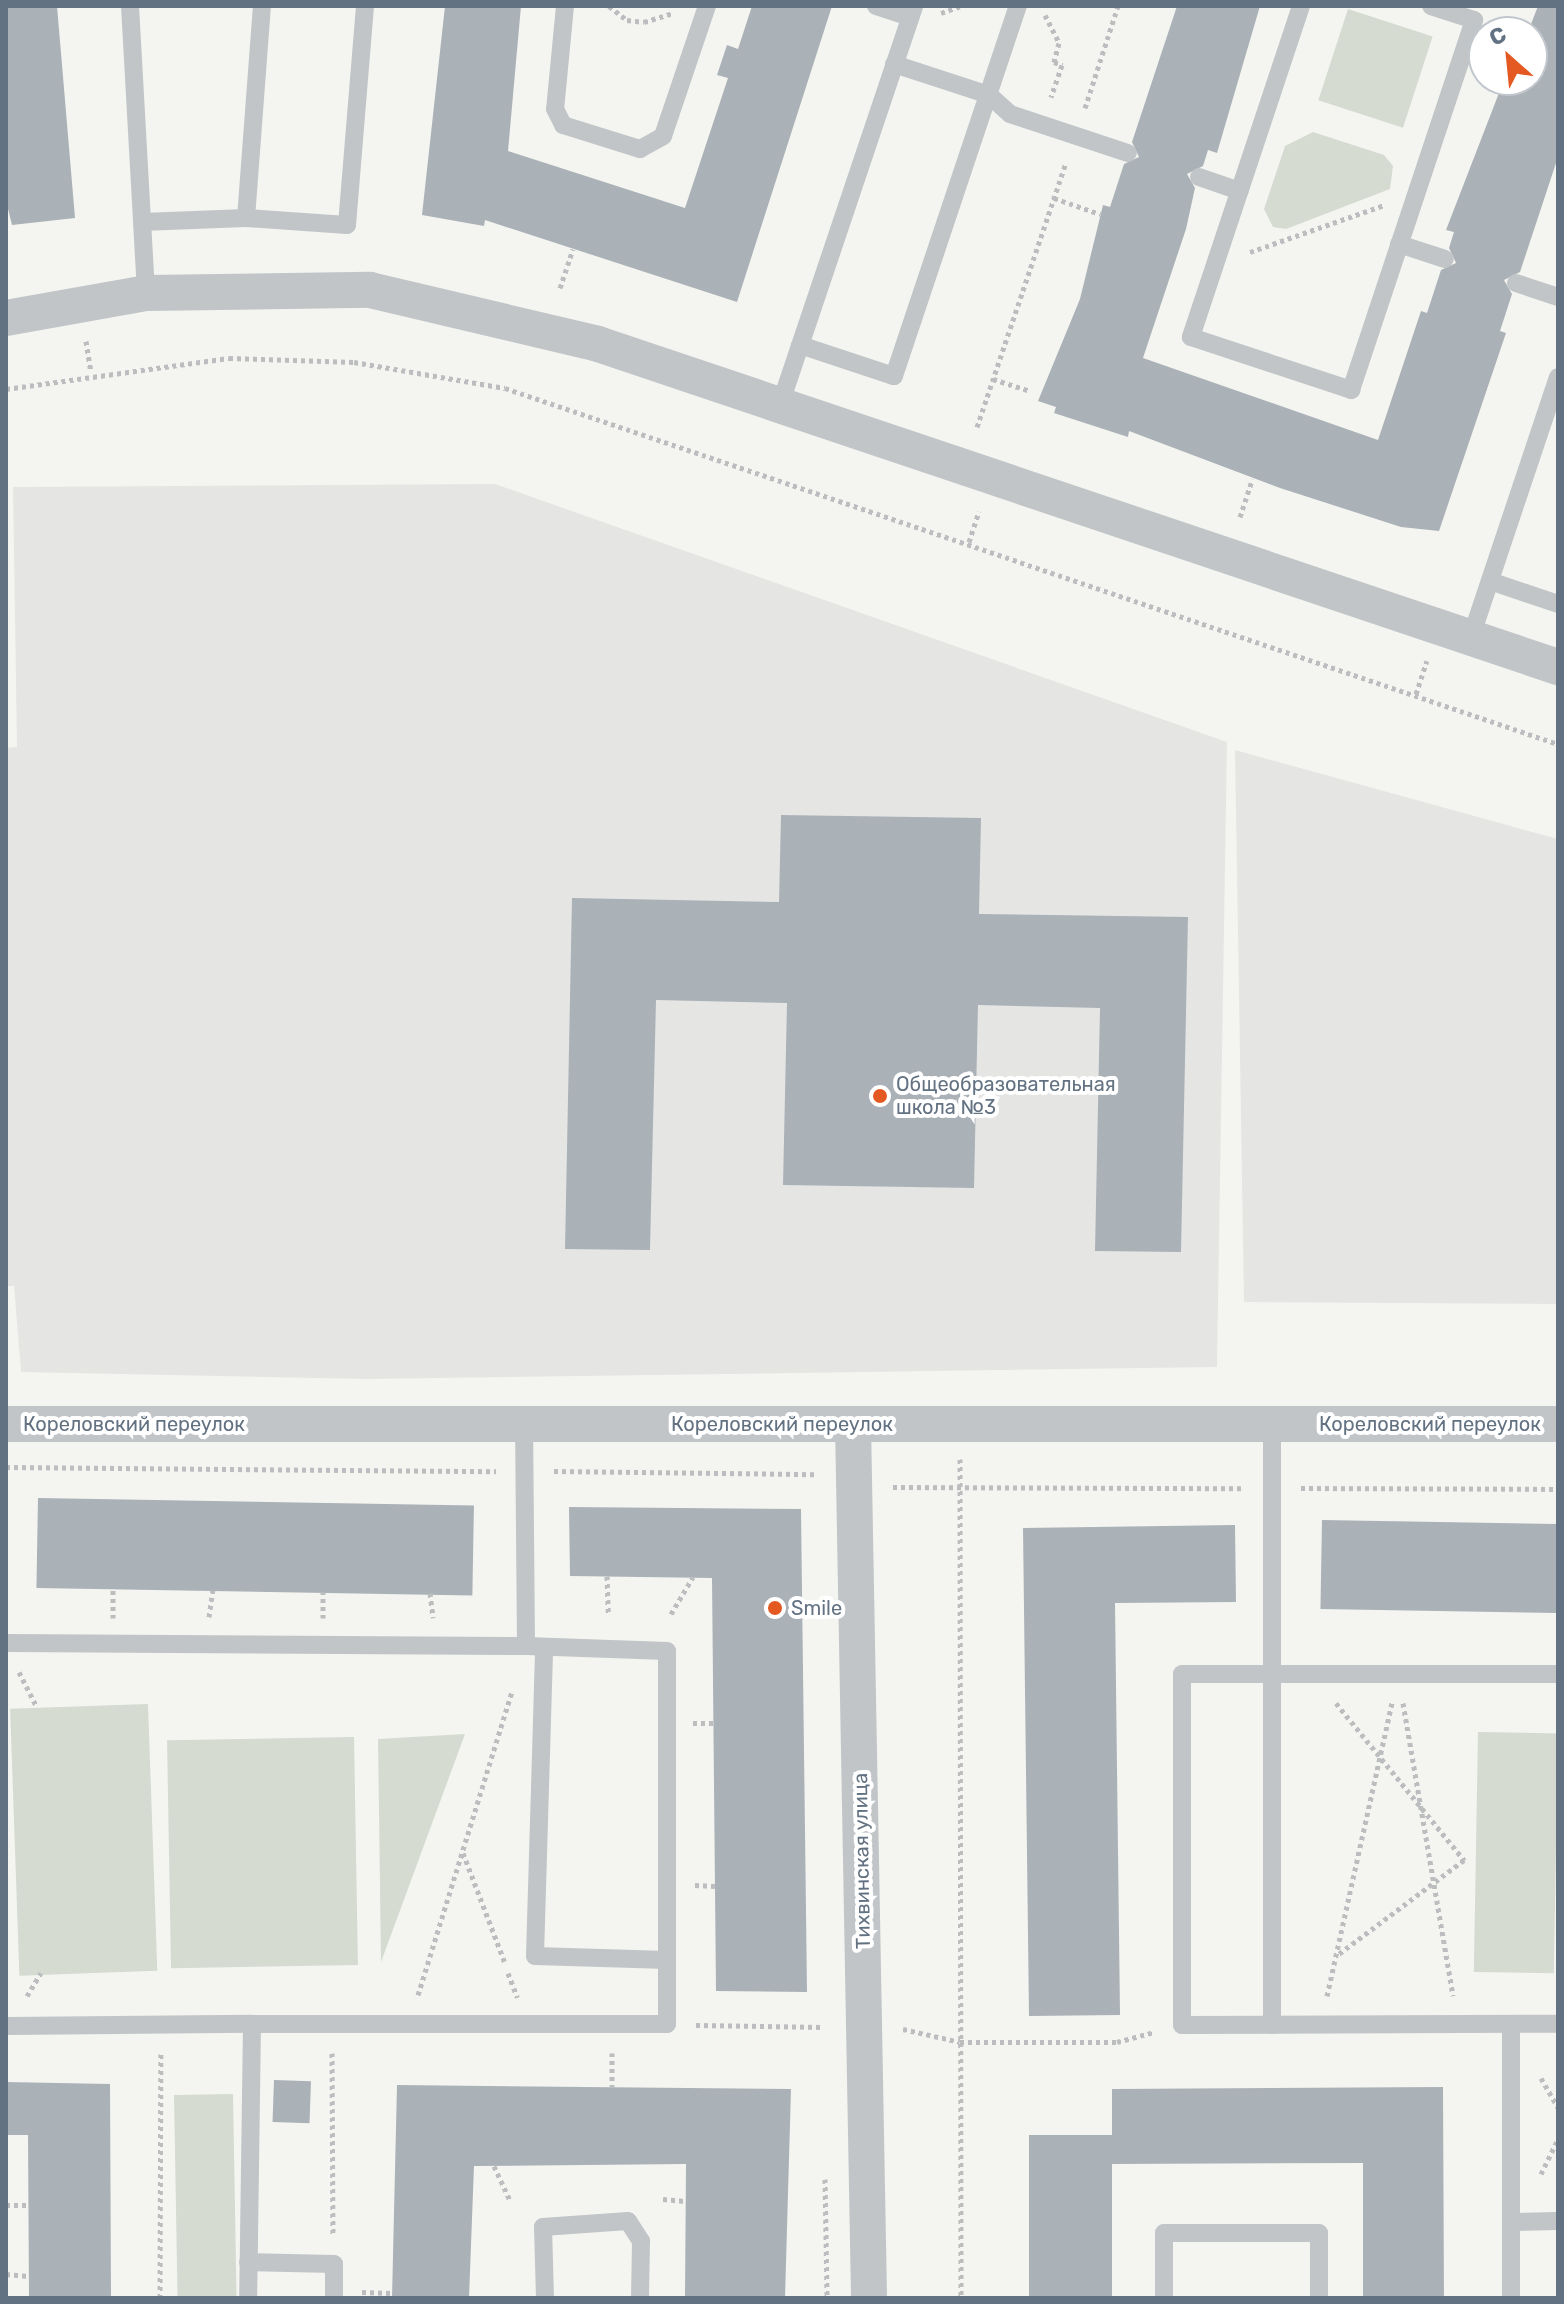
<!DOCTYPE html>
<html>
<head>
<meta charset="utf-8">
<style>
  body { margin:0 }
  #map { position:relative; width:1564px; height:2304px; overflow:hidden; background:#f4f5f0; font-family:Rubik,sans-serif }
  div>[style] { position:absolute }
  .built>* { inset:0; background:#e5e6e4 }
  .green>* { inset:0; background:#d5dbd1; transform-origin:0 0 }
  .building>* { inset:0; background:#aab1b7; transform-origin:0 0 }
  .path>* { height:5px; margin-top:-2.5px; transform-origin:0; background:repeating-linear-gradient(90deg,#bbbdbf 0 4px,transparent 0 8px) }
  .lane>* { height:18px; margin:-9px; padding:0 9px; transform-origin:9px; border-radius:9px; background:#c1c5c8 }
  .street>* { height:36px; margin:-18px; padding:0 18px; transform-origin:18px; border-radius:18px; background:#c1c5c8 }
  .dots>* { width:22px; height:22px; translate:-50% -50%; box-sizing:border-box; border:4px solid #fff; border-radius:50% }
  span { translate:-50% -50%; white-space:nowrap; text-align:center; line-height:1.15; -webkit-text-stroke:8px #fff; paint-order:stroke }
  .poi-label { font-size:20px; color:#637282 }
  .left { translate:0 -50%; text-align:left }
  .street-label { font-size:20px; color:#637282 }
  .frame { position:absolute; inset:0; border:8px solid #637282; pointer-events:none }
  .north { position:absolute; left:1468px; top:16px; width:80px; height:80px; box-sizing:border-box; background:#fff; border:2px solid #c1c7cd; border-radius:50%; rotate:333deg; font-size:22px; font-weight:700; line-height:32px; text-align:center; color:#637282 }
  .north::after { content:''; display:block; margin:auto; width:28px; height:36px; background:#e45921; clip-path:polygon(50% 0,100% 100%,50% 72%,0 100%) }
</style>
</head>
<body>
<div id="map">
  <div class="built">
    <i style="clip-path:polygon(495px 484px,1227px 742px,1217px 1367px,367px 1379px,21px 1372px,14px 1286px,6px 1286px,6px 748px,17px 747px,13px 487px)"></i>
    <i style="clip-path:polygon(1235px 750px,1558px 839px,1558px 1304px,1244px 1302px)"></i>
  </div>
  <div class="green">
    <i style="left:1348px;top:9px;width:89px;height:96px;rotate:18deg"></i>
    <i style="clip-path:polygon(1313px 132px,1384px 155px,1393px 166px,1390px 189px,1286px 229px,1273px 227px,1264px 209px,1285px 146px)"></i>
    <i style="left:148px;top:1704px;width:267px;height:138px;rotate:88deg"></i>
    <i style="left:1478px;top:1732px;width:80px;height:240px;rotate:1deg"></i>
    <i style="clip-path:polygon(465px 1734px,381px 1962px,378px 1739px)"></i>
    <i style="left:354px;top:1737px;width:228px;height:187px;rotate:89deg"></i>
    <i style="left:233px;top:2094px;width:204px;height:59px;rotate:89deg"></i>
  </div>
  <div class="building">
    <i style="clip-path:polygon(6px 6px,57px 6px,75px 218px,12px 225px,6px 201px)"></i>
    <i style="clip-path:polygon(445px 6px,521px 6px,508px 151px,685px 208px,728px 78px,717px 75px,727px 45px,738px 49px,752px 6px,832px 6px,737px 302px,485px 220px,484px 226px,422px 215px)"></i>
    <i style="clip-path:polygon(1177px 6px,1260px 6px,1217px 153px,1208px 150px,1203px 166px,1187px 174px,1195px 188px,1186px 229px,1143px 358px,1378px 440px,1421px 311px,1427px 313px,1441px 270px,1456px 263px,1449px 248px,1454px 232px,1446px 230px,1504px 80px,1532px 80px,1528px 32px,1538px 6px,1558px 6px,1558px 157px,1520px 272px,1504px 280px,1512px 294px,1500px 331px,1506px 333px,1439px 531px,1401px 527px,1280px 488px,1129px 431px,1128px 437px,1054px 413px,1056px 407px,1038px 401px,1080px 299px,1103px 205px,1110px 207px,1124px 164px,1139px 157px,1132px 142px)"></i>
    <i style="clip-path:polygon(781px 815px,981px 818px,979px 914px,1188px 917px,1181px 1252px,1095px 1251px,1100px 1008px,978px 1005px,974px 1188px,783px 1185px,787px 1003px,656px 1000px,650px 1250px,565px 1249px,572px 898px,779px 902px)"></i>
    <i style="left:38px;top:1498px;width:436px;height:90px;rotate:1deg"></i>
    <i style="clip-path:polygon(569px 1507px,801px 1509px,807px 1992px,716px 1991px,712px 1578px,570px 1576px)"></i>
    <i style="left:1322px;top:1520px;width:236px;height:89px;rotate:1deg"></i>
    <i style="clip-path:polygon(1235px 1525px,1236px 1602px,1115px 1603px,1120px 2015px,1029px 2016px,1023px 1528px)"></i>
    <i style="left:274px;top:2080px;width:37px;height:42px;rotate:2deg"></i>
    <i style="clip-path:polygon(6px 2082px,110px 2084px,111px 2298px,29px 2298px,28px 2135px,6px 2135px)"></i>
    <i style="clip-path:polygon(397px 2085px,791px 2089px,785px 2298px,685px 2298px,686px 2164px,474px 2166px,469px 2298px,392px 2298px)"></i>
    <i style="clip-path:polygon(1443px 2087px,1444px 2298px,1363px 2298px,1363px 2163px,1112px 2164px,1112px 2089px)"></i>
    <i style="left:1029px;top:2135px;width:83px;height:163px"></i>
  </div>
  <div class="path">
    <i style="left:609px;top:6px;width:23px;rotate:38deg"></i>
    <i style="left:627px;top:20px;width:17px;rotate:7deg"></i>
    <i style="left:644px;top:22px;width:30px;rotate:-17deg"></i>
    <i style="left:941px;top:13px;width:21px;rotate:-19deg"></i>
    <i style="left:1045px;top:15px;width:31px;rotate:63deg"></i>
    <i style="left:1059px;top:43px;width:20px;rotate:105deg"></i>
    <i style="left:1054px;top:62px;width:9px;rotate:21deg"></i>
    <i style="left:1062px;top:65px;width:34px;rotate:109deg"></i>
    <i style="left:1085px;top:108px;width:107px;rotate:-72.1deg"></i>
    <i style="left:1054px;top:198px;width:49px;rotate:19.2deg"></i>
    <i style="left:1250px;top:252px;width:142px;rotate:-19.3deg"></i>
    <i style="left:560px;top:288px;width:41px;rotate:-71.6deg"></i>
    <i style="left:86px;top:341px;width:31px;rotate:81deg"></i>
    <i style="left:993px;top:379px;width:38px;rotate:18deg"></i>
    <i style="left:6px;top:389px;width:225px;rotate:-7.9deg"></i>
    <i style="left:229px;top:358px;width:125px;rotate:1.8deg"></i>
    <i style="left:354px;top:362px;width:153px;rotate:9.8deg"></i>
    <i style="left:505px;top:388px;width:1112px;rotate:18.68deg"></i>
    <i style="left:977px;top:427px;width:279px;rotate:-71.4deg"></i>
    <i style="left:1240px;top:517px;width:40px;rotate:-72deg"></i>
    <i style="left:969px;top:542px;width:32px;rotate:-72deg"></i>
    <i style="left:1416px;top:694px;width:35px;rotate:-72deg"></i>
    <i style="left:960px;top:1459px;width:839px;rotate:89.93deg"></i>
    <i style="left:6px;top:1467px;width:490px;rotate:0.5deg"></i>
    <i style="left:554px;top:1471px;width:262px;rotate:0.7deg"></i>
    <i style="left:893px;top:1487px;width:350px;rotate:0.2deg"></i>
    <i style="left:1301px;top:1488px;width:257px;rotate:0.2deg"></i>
    <i style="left:607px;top:1576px;width:38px;rotate:88deg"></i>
    <i style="left:430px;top:1593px;width:25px;rotate:83deg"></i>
    <i style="left:671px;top:1614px;width:43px;rotate:-59.3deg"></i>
    <i style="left:209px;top:1617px;width:27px;rotate:-82deg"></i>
    <i style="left:113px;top:1618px;width:29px;rotate:-90deg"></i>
    <i style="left:323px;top:1618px;width:26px;rotate:-90deg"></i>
    <i style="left:19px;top:1672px;width:39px;rotate:63deg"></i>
    <i style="left:1336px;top:1703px;width:203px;rotate:50.8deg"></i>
    <i style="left:1464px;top:1860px;width:160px;rotate:143.1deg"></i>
    <i style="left:1403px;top:1703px;width:297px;rotate:80.3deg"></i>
    <i style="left:693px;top:1723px;width:21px"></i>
    <i style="left:463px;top:1853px;width:118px;rotate:69.1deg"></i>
    <i style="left:695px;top:1885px;width:20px;rotate:3deg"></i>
    <i style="left:508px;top:1973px;width:26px;rotate:69deg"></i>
    <i style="left:418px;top:1995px;width:317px;rotate:-72.8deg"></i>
    <i style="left:27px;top:1996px;width:27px;rotate:-59deg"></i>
    <i style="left:1327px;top:1996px;width:301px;rotate:-77.5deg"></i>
    <i style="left:696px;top:2025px;width:127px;rotate:0.9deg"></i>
    <i style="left:903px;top:2029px;width:58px;rotate:12.8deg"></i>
    <i style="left:960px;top:2042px;width:157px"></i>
    <i style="left:1117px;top:2042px;width:38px;rotate:-15deg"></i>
    <i style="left:332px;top:2053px;width:182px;rotate:89.7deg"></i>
    <i style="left:612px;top:2053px;width:34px;rotate:90deg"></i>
    <i style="left:1541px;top:2078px;width:34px;rotate:60deg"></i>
    <i style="left:494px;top:2166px;width:38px;rotate:65deg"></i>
    <i style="left:1541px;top:2174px;width:39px;rotate:-64deg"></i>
    <i style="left:825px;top:2179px;width:119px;rotate:89deg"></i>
    <i style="left:663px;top:2199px;width:22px;rotate:5deg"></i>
    <i style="left:6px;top:2205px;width:22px"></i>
    <i style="left:6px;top:2274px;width:22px;rotate:5deg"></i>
    <i style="left:362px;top:2292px;width:30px;rotate:2deg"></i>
    <i style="left:160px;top:2298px;width:244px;rotate:-89.8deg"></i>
  </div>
  <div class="lane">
    <i style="left:130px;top:6px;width:287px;rotate:86.8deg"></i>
    <i style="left:565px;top:6px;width:103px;rotate:95.5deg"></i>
    <i style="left:555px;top:109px;width:18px;rotate:63deg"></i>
    <i style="left:563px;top:125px;width:81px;rotate:17.3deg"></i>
    <i style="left:640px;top:149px;width:26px;rotate:-29deg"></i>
    <i style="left:663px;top:136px;width:137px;rotate:-71.3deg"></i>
    <i style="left:876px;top:6px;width:36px;rotate:18deg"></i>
    <i style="left:1301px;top:6px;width:349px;rotate:108.4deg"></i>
    <i style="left:1191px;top:337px;width:169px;rotate:18.3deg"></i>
    <i style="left:1351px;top:390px;width:390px;rotate:-71.6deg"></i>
    <i style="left:1474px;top:20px;width:45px;rotate:-162deg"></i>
    <i style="left:894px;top:64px;width:100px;rotate:18.1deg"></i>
    <i style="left:989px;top:95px;width:28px;rotate:42deg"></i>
    <i style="left:1010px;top:114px;width:124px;rotate:18.3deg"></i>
    <i style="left:1199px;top:177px;width:43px;rotate:18.9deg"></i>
    <i style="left:246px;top:218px;width:213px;rotate:-85.7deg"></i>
    <i style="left:142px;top:222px;width:104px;rotate:-2.2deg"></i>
    <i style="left:246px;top:218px;width:101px;rotate:4deg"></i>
    <i style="left:347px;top:225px;width:220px;rotate:-85.3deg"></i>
    <i style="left:1399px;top:244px;width:48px;rotate:18.1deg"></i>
    <i style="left:1516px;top:283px;width:44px;rotate:18.4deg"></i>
    <i style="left:800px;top:345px;width:99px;rotate:18.3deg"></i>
    <i style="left:894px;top:376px;width:390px;rotate:-71.5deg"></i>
    <i style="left:780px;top:405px;width:421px;rotate:-71.4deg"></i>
    <i style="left:1490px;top:581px;width:72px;rotate:18.7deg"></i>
    <i style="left:1471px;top:637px;width:274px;rotate:-71.5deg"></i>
    <i style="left:1272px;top:1424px;width:250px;rotate:90deg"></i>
    <i style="left:1272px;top:1674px;width:90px;rotate:180deg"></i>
    <i style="left:1182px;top:1674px;width:351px;rotate:90deg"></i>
    <i style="left:1182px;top:2025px;width:376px;rotate:-0.2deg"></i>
    <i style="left:6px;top:1643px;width:520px;rotate:0.33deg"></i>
    <i style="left:526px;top:1646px;width:222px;rotate:-90.5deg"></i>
    <i style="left:526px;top:1646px;width:141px;rotate:2deg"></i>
    <i style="left:667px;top:1651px;width:309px;rotate:90deg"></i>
    <i style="left:667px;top:1960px;width:132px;rotate:-178.3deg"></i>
    <i style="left:535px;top:1956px;width:309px;rotate:-88.3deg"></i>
    <i style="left:252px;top:2024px;width:415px"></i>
    <i style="left:667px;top:2024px;width:64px;rotate:-90deg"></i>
    <i style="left:1272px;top:2025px;width:351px;rotate:-90deg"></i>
    <i style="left:1272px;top:1674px;width:286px"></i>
    <i style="left:1511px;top:2025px;width:273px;rotate:90deg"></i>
    <i style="left:6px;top:2026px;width:246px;rotate:-0.5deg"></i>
    <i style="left:252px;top:2024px;width:274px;rotate:90.8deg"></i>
    <i style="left:1511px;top:2222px;width:47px;rotate:-1.2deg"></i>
    <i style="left:248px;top:2262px;width:86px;rotate:1.3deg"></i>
    <i style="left:334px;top:2264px;width:34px;rotate:90deg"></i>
    <i style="left:545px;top:2298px;width:71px;rotate:-91.6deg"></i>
    <i style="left:543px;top:2227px;width:85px;rotate:-4deg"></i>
    <i style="left:628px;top:2221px;width:24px;rotate:57deg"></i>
    <i style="left:641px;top:2241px;width:57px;rotate:91deg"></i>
    <i style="left:1164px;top:2298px;width:65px;rotate:-90deg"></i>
    <i style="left:1164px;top:2233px;width:155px"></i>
    <i style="left:1319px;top:2233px;width:65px;rotate:90deg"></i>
  </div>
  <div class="street">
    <i style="left:6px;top:318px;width:142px;rotate:-10.1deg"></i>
    <i style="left:146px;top:293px;width:224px;rotate:-0.8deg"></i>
    <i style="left:370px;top:290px;width:234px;rotate:13.3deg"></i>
    <i style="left:598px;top:344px;width:1013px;rotate:18.6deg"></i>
    <i style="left:6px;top:1424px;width:1552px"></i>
    <i style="left:853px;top:1424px;width:874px;rotate:88.95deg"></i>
  </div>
  <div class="dots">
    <i style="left:880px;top:1096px;background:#e45921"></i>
    <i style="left:775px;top:1608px;background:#e45921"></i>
  </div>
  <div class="poi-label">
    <span class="left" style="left:896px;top:1096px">Общеобразовательная<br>школа №3</span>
    <span class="left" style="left:791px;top:1608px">Smile</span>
  </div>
  <div class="street-label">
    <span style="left:134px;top:1424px">Кореловский переулок</span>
    <span style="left:782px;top:1424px">Кореловский переулок</span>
    <span style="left:1430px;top:1424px">Кореловский переулок</span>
    <span style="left:862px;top:1861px;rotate:-91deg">Тихвинская улица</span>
  </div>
  <div class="frame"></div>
  <div class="north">С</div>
</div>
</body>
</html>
